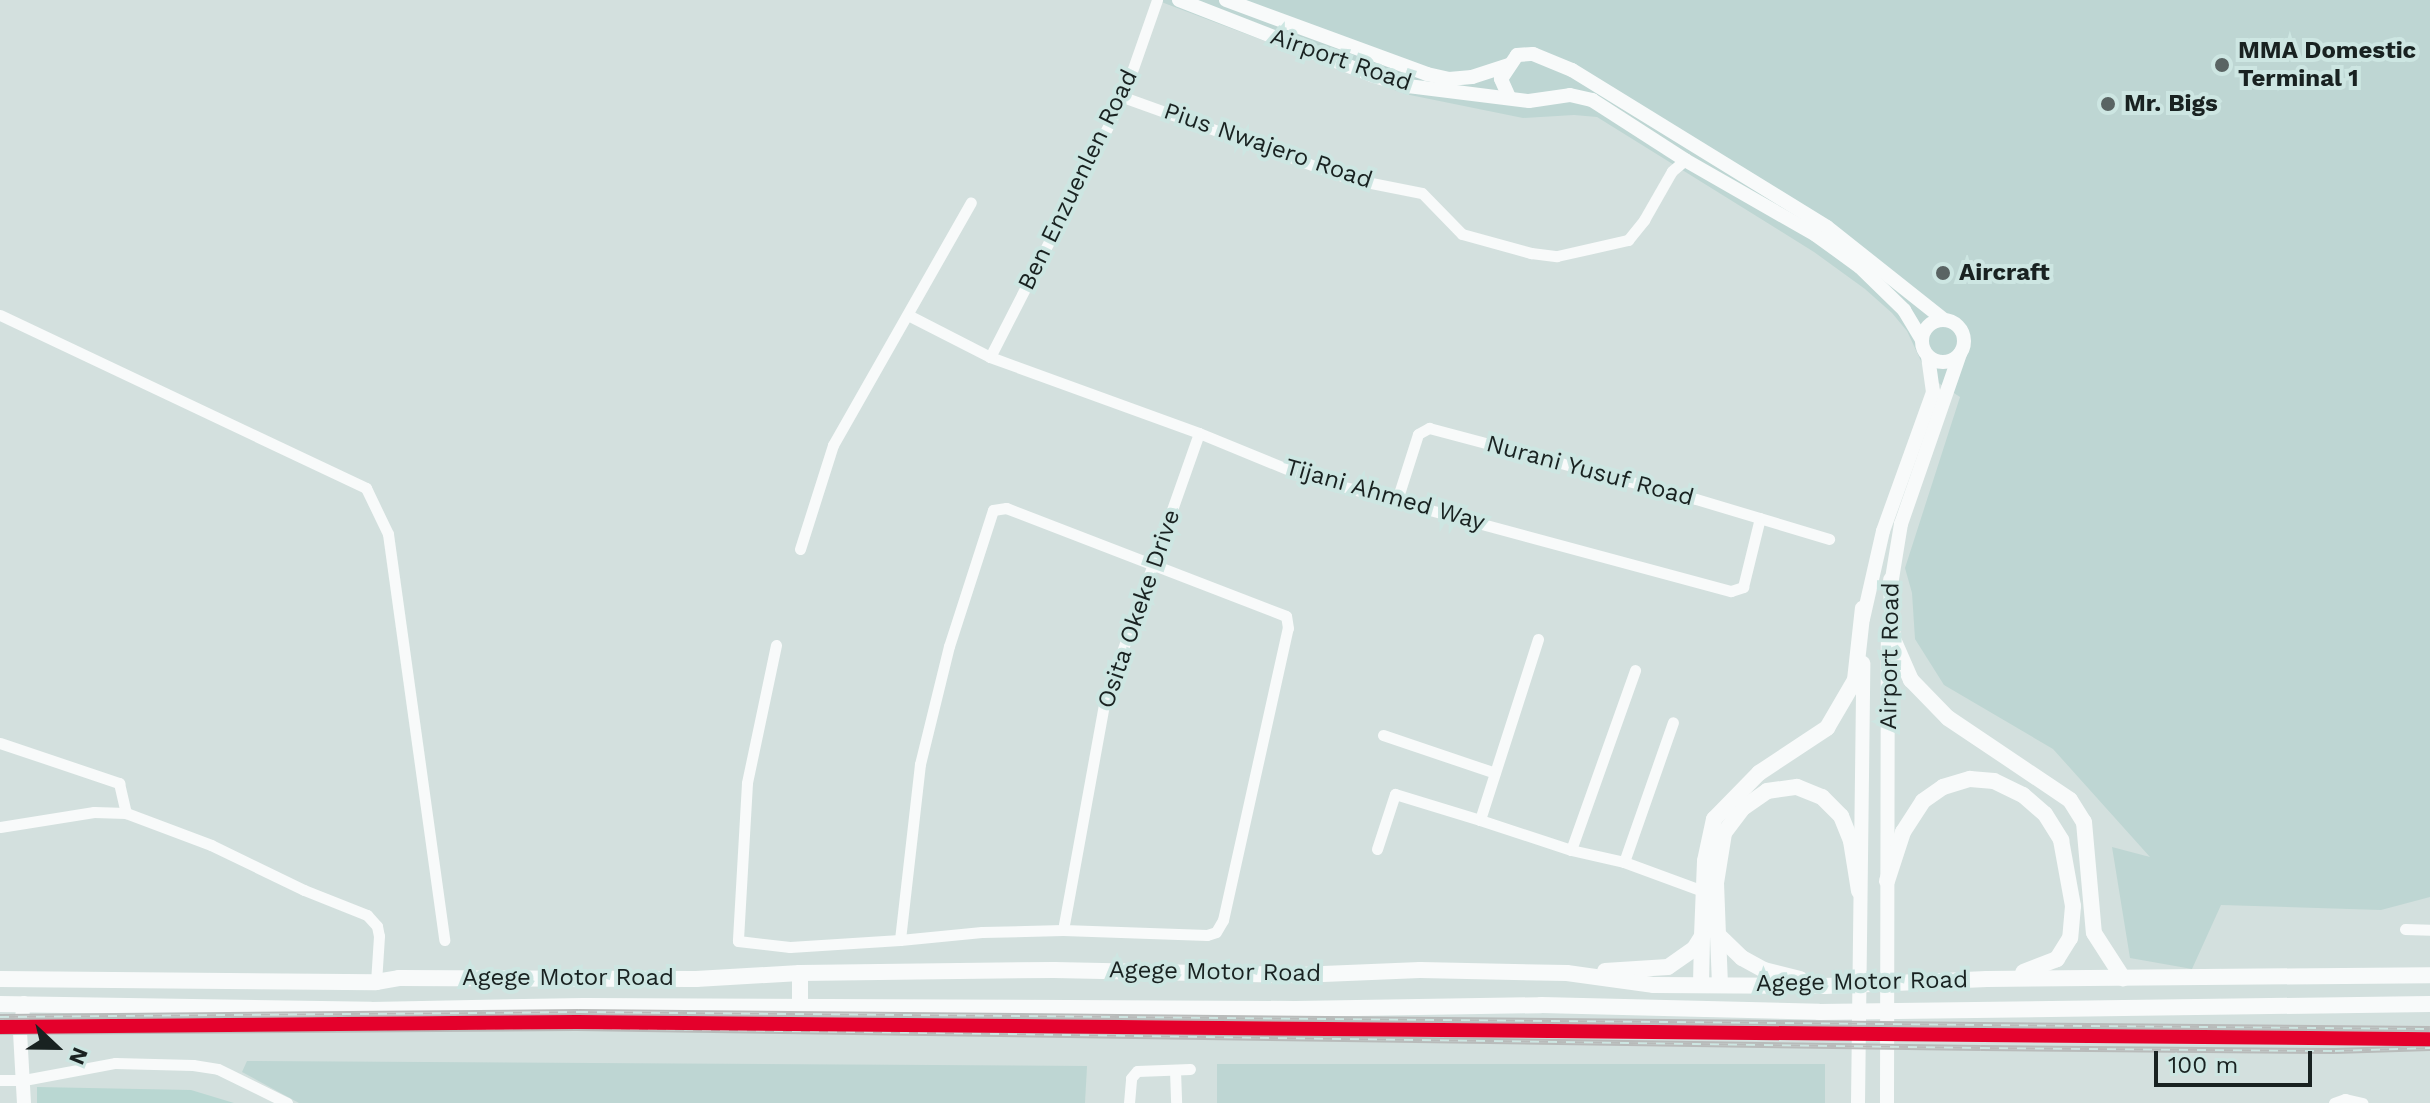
<!DOCTYPE html>
<html>
<head>
<meta charset="utf-8">
<style>
  body { margin:0 }
  #map { position:relative; width:2430px; height:1103px; overflow:hidden; background:#d3e0de; font-family:"Work Sans",sans-serif }
  div>[style] { position:absolute }
  .built>* { inset:0; background:#bed6d3; transform-origin:0 0 }
  .green>* { inset:0; background:#b9d7d2 }
  .minor>* { height:11px; margin:-5.5px; padding:0 5.5px; transform-origin:5.5px; border-radius:5.5px; background:#f8fafa }
  .major>* { height:14px; margin:-7px; padding:0 7px; transform-origin:7px; border-radius:7px; background:#f8fafa }
  .major>.ring { margin:-7px; padding:0; box-sizing:content-box; background:none; border:14px solid #f8fafa; border-radius:50% }
  .highway>* { height:16px; margin:-8px; padding:0 8px; transform-origin:8px; border-radius:8px; background:#f8fafa }
  .rail>* { height:6px; margin-top:-3px; transform-origin:0; background:repeating-linear-gradient(90deg,#cde6e2 0 9px,#b8bbba 0 18px); box-sizing:border-box; border-block:2px solid #b8bbba }
  .rail-1>* { height:14px; margin:-7px; padding:0 7px; transform-origin:7px; border-radius:7px; background:#e4002b }
  .dots>* { width:22px; height:22px; translate:-50% -50%; box-sizing:border-box; border:4px solid #cde6e2; border-radius:50% }
  span { translate:-50% -50%; white-space:nowrap; text-align:center; line-height:1.15; -webkit-text-stroke:8px #cde6e2; paint-order:stroke }
  .poi-label { font-size:24px; color:#192221; font-weight:700 }
  .left { translate:0 -50%; text-align:left }
  .street-label { font-size:24px; color:#192221 }
  .north { position:absolute; left:16px; top:1007px; width:80px; height:80px; -webkit-text-stroke:6px #cde6e2; paint-order:stroke; rotate:112deg; font-size:22px; font-weight:700; line-height:32px; text-align:center; color:#192221 }
  .north::after { content:''; display:block; margin:auto; width:28px; height:36px; background:#192221; clip-path:polygon(50% 0,100% 100%,50% 72%,0 100%) }
  .scale { position:absolute; left:2154px; top:1051px; width:158px; height:36px; box-sizing:border-box; border:4px solid #192221; border-top:0; padding-left:10px; font-size:24px; line-height:28px; white-space:nowrap; color:#192221; -webkit-text-stroke:6px #cde6e2; paint-order:stroke }
</style>
</head>
<body>
<div id="map">
  <div class="built">
    <i style="clip-path:polygon(1156px 0,2430px 0,2430px 897px,2381px 910px,2221px 905px,2192px 969px,2130px 958px,2112px 847px,2150px 857px,2053px 749px,1944px 685px,1915px 639px,1912px 593px,1905px 568px,1960px 397px,1928px 376px,1907px 331px,1892px 313px,1865px 289px,1814px 252px,1597px 117px,1574px 115px,1523px 118px,1405px 94px)"></i>
    <i style="clip-path:polygon(247px 1061px,1087px 1066px,1087px 1067px,1085px 1103px,299px 1103px,242px 1072px)"></i>
    <i style="left:1217px;top:1064px;width:608px;height:39px"></i>
  </div>
  <div class="green">
    <i style="clip-path:polygon(37px 1087px,191px 1090px,234px 1103px,37px 1103px)"></i>
  </div>
  <div class="minor">
    <i style="left:1123px;top:97px;width:242px;rotate:19.8deg"></i>
    <i style="left:1351px;top:179px;width:72px;rotate:11.2deg"></i>
    <i style="left:1422px;top:193px;width:57px;rotate:45.7deg"></i>
    <i style="left:1462px;top:234px;width:72px;rotate:15.4deg"></i>
    <i style="left:1531px;top:253px;width:26px;rotate:7deg"></i>
    <i style="left:1557px;top:256px;width:73px;rotate:-12.7deg"></i>
    <i style="left:1628px;top:240px;width:26px;rotate:-51deg"></i>
    <i style="left:1644px;top:220px;width:56px;rotate:-60.3deg"></i>
    <i style="left:1672px;top:171px;width:17px;rotate:-40deg"></i>
    <i style="left:0;top:315px;width:405px;rotate:25.3deg"></i>
    <i style="left:366px;top:488px;width:51px;rotate:64.4deg"></i>
    <i style="left:388px;top:534px;width:410px;rotate:82.1deg"></i>
    <i style="left:908px;top:315px;width:92px;rotate:27.1deg"></i>
    <i style="left:990px;top:357px;width:222px;rotate:20deg"></i>
    <i style="left:1199px;top:433px;width:113px;rotate:22.3deg"></i>
    <i style="left:1304px;top:476px;width:442px;rotate:15.1deg"></i>
    <i style="left:1731px;top:591px;width:13px;rotate:-18deg"></i>
    <i style="left:1743px;top:587px;width:71px;rotate:-76.2deg"></i>
    <i style="left:990px;top:357px;width:292px;rotate:-62.9deg"></i>
    <i style="left:1123px;top:97px;width:103px;rotate:-70.7deg"></i>
    <i style="left:1397px;top:500px;width:69px;rotate:-72.3deg"></i>
    <i style="left:1418px;top:434px;width:13px;rotate:-29deg"></i>
    <i style="left:1429px;top:428px;width:276px;rotate:14.9deg"></i>
    <i style="left:1696px;top:499px;width:139px;rotate:16.7deg"></i>
    <i style="left:800px;top:549px;width:109px;rotate:-72.4deg"></i>
    <i style="left:833px;top:445px;width:279px;rotate:-60.4deg"></i>
    <i style="left:1538px;top:639px;width:190px;rotate:107.8deg"></i>
    <i style="left:1480px;top:820px;width:96px;rotate:18.2deg"></i>
    <i style="left:1571px;top:850px;width:54px;rotate:12.8deg"></i>
    <i style="left:1624px;top:862px;width:84px;rotate:20.2deg"></i>
    <i style="left:776px;top:645px;width:141px;rotate:101.9deg"></i>
    <i style="left:747px;top:783px;width:158px;rotate:93.3deg"></i>
    <i style="left:738px;top:941px;width:52px;rotate:6.6deg"></i>
    <i style="left:790px;top:947px;width:110px;rotate:-3.6deg"></i>
    <i style="left:900px;top:940px;width:82px;rotate:-5.6deg"></i>
    <i style="left:982px;top:932px;width:81px;rotate:-1.4deg"></i>
    <i style="left:1063px;top:930px;width:144px;rotate:2deg"></i>
    <i style="left:1207px;top:935px;width:9px;rotate:-18deg"></i>
    <i style="left:1216px;top:932px;width:14px;rotate:-60deg"></i>
    <i style="left:1223px;top:920px;width:299px;rotate:-77.5deg"></i>
    <i style="left:1288px;top:628px;width:12px;rotate:-99deg"></i>
    <i style="left:1286px;top:616px;width:300px;rotate:-158.9deg"></i>
    <i style="left:1006px;top:508px;width:13px;rotate:171deg"></i>
    <i style="left:993px;top:510px;width:143px;rotate:107.9deg"></i>
    <i style="left:949px;top:646px;width:122px;rotate:103.8deg"></i>
    <i style="left:920px;top:764px;width:177px;rotate:96.5deg"></i>
    <i style="left:1383px;top:735px;width:118px;rotate:18.7deg"></i>
    <i style="left:0;top:743px;width:126px;rotate:18.6deg"></i>
    <i style="left:119px;top:783px;width:31px;rotate:77deg"></i>
    <i style="left:0;top:827px;width:95px;rotate:-9.1deg"></i>
    <i style="left:94px;top:812px;width:32px;rotate:2deg"></i>
    <i style="left:126px;top:813px;width:91px;rotate:20.6deg"></i>
    <i style="left:211px;top:845px;width:103px;rotate:25.8deg"></i>
    <i style="left:304px;top:890px;width:68px;rotate:21.6deg"></i>
    <i style="left:367px;top:915px;width:15px;rotate:48deg"></i>
    <i style="left:377px;top:926px;width:10px;rotate:79deg"></i>
    <i style="left:379px;top:936px;width:46px;rotate:93.7deg"></i>
    <i style="left:1377px;top:849px;width:58px;rotate:-71.9deg"></i>
    <i style="left:1395px;top:794px;width:89px;rotate:17deg"></i>
    <i style="left:1571px;top:850px;width:191px;rotate:-70.4deg"></i>
    <i style="left:1624px;top:862px;width:148px;rotate:-70.7deg"></i>
    <i style="left:2405px;top:929px;width:25px;rotate:2deg"></i>
    <i style="left:1063px;top:930px;width:234px;rotate:-79.7deg"></i>
    <i style="left:1105px;top:700px;width:283px;rotate:-70.6deg"></i>
    <i style="left:1175px;top:1070px;width:33px;rotate:88deg"></i>
    <i style="left:0;top:1080px;width:24px"></i>
    <i style="left:24px;top:1080px;width:93px;rotate:-10.6deg"></i>
    <i style="left:115px;top:1063px;width:78px;rotate:1.5deg"></i>
    <i style="left:193px;top:1065px;width:25px;rotate:9deg"></i>
    <i style="left:218px;top:1069px;width:77px;rotate:26.2deg"></i>
    <i style="left:1129px;top:1103px;width:25px;rotate:-85deg"></i>
    <i style="left:1131px;top:1078px;width:9px;rotate:-49deg"></i>
    <i style="left:1137px;top:1071px;width:53px;rotate:-2.2deg"></i>
    <i style="left:2334px;top:1103px;width:12px;rotate:-20deg"></i>
    <i style="left:2345px;top:1099px;width:18px;rotate:13deg"></i>
  </div>
  <div class="major">
    <i style="left:1179px;top:0;width:206px;rotate:21.3deg"></i>
    <i style="left:1371px;top:75px;width:39px;rotate:17deg"></i>
    <i style="left:1408px;top:86px;width:122px;rotate:7.1deg"></i>
    <i style="left:1529px;top:101px;width:41px;rotate:-8.3deg"></i>
    <i style="left:1570px;top:95px;width:23px;rotate:13deg"></i>
    <i style="left:1592px;top:100px;width:111px;rotate:32.8deg"></i>
    <i style="left:1685px;top:160px;width:151px;rotate:29.8deg"></i>
    <i style="left:1816px;top:235px;width:54px;rotate:36deg"></i>
    <i style="left:1860px;top:267px;width:62px;rotate:44.3deg"></i>
    <i style="left:1904px;top:310px;width:35px;rotate:59deg"></i>
    <i style="left:1226px;top:0;width:214px;rotate:20.2deg"></i>
    <i style="left:1427px;top:74px;width:23px;rotate:13deg"></i>
    <i style="left:1449px;top:79px;width:23px;rotate:-5deg"></i>
    <i style="left:1472px;top:77px;width:38px;rotate:-18deg"></i>
    <i style="left:1509px;top:97px;width:20px;rotate:-114deg"></i>
    <i style="left:1501px;top:79px;width:29px;rotate:-56deg"></i>
    <i style="left:1517px;top:55px;width:16px;rotate:-4deg"></i>
    <i style="left:1533px;top:54px;width:42px;rotate:22.3deg"></i>
    <i style="left:1572px;top:70px;width:299px;rotate:31.6deg"></i>
    <i style="left:1827px;top:227px;width:148px;rotate:38.4deg"></i>
    <i class="ring" style="left:1922px;top:320px;width:28px;height:28px"></i>
    <i style="left:1890px;top:591px;width:68px;rotate:-80.7deg"></i>
    <i style="left:1901px;top:524px;width:180px;rotate:-70.9deg"></i>
    <i style="left:1863px;top:619px;width:90px;rotate:-77.2deg"></i>
    <i style="left:1883px;top:531px;width:148px;rotate:-70.2deg"></i>
    <i style="left:1933px;top:392px;width:35px;rotate:-98deg"></i>
    <i style="left:24px;top:1003px;width:29px;rotate:98deg"></i>
    <i style="left:20px;top:1032px;width:71px;rotate:86.8deg"></i>
    <i style="left:1858px;top:1103px;width:440px;rotate:-89.3deg"></i>
    <i style="left:1887px;top:1103px;width:472px;rotate:-89.9deg"></i>
  </div>
  <div class="highway">
    <i style="left:1891px;top:580px;width:59px;rotate:88.1deg"></i>
    <i style="left:1893px;top:639px;width:45px;rotate:66.3deg"></i>
    <i style="left:1911px;top:680px;width:53px;rotate:45.8deg"></i>
    <i style="left:1948px;top:718px;width:147px;rotate:33.9deg"></i>
    <i style="left:2070px;top:800px;width:26px;rotate:58deg"></i>
    <i style="left:2084px;top:822px;width:111px;rotate:84.9deg"></i>
    <i style="left:2094px;top:933px;width:54px;rotate:57.2deg"></i>
    <i style="left:1887px;top:881px;width:52px;rotate:-71.9deg"></i>
    <i style="left:1903px;top:832px;width:37px;rotate:-57deg"></i>
    <i style="left:1923px;top:801px;width:24px;rotate:-35deg"></i>
    <i style="left:1943px;top:787px;width:28px;rotate:-17deg"></i>
    <i style="left:1970px;top:779px;width:24px;rotate:5deg"></i>
    <i style="left:1994px;top:781px;width:32px;rotate:26deg"></i>
    <i style="left:2023px;top:795px;width:29px;rotate:41deg"></i>
    <i style="left:2045px;top:814px;width:31px;rotate:58deg"></i>
    <i style="left:2061px;top:840px;width:67px;rotate:79.7deg"></i>
    <i style="left:2073px;top:906px;width:32px;rotate:95deg"></i>
    <i style="left:2070px;top:938px;width:25px;rotate:122deg"></i>
    <i style="left:2057px;top:959px;width:36px;rotate:159deg"></i>
    <i style="left:1718px;top:935px;width:50px;rotate:87.7deg"></i>
    <i style="left:1605px;top:971px;width:63px;rotate:-3.6deg"></i>
    <i style="left:1668px;top:967px;width:32px;rotate:-35deg"></i>
    <i style="left:1694px;top:949px;width:15px;rotate:-58deg"></i>
    <i style="left:1702px;top:936px;width:75px;rotate:-87.7deg"></i>
    <i style="left:1705px;top:861px;width:43px;rotate:-77.9deg"></i>
    <i style="left:1714px;top:819px;width:64px;rotate:-45.6deg"></i>
    <i style="left:1759px;top:773px;width:82px;rotate:-33.5deg"></i>
    <i style="left:1827px;top:728px;width:56px;rotate:-59.7deg"></i>
    <i style="left:1855px;top:680px;width:72px;rotate:-83.7deg"></i>
    <i style="left:0;top:979px;width:376px;rotate:0.5deg"></i>
    <i style="left:376px;top:982px;width:23px;rotate:-10deg"></i>
    <i style="left:399px;top:978px;width:297px;rotate:0.2deg"></i>
    <i style="left:696px;top:979px;width:104px;rotate:-3.3deg"></i>
    <i style="left:800px;top:973px;width:254px;rotate:-0.7deg"></i>
    <i style="left:1054px;top:970px;width:245px;rotate:1.2deg"></i>
    <i style="left:1299px;top:975px;width:121px;rotate:-2.4deg"></i>
    <i style="left:1420px;top:970px;width:147px;rotate:1.2deg"></i>
    <i style="left:1567px;top:973px;width:88px;rotate:7.9deg"></i>
    <i style="left:1654px;top:985px;width:171px;rotate:0.3deg"></i>
    <i style="left:1825px;top:986px;width:162px;rotate:-2.5deg"></i>
    <i style="left:1987px;top:979px;width:443px;rotate:-0.5deg"></i>
    <i style="left:1800px;top:979px;width:37px;rotate:-166deg"></i>
    <i style="left:1764px;top:970px;width:25px;rotate:-151deg"></i>
    <i style="left:1742px;top:958px;width:33px;rotate:-136deg"></i>
    <i style="left:1718px;top:935px;width:52px;rotate:-92.2deg"></i>
    <i style="left:1716px;top:883px;width:51px;rotate:-80.9deg"></i>
    <i style="left:1724px;top:833px;width:31px;rotate:-53deg"></i>
    <i style="left:1743px;top:808px;width:29px;rotate:-35deg"></i>
    <i style="left:1767px;top:791px;width:30px;rotate:-8deg"></i>
    <i style="left:1797px;top:787px;width:27px;rotate:22deg"></i>
    <i style="left:1822px;top:797px;width:27px;rotate:45deg"></i>
    <i style="left:1841px;top:816px;width:27px;rotate:68deg"></i>
    <i style="left:1851px;top:841px;width:51px;rotate:80.9deg"></i>
    <i style="left:1701px;top:985px;width:48px;rotate:-88.8deg"></i>
    <i style="left:0;top:1004px;width:371px;rotate:0.9deg"></i>
    <i style="left:371px;top:1010px;width:213px;rotate:-1.1deg"></i>
    <i style="left:584px;top:1006px;width:711px;rotate:0.24deg"></i>
    <i style="left:1295px;top:1009px;width:246px;rotate:-0.9deg"></i>
    <i style="left:1541px;top:1005px;width:278px;rotate:1.4deg"></i>
    <i style="left:1819px;top:1012px;width:611px;rotate:-0.75deg"></i>
    <i style="left:800px;top:1006px;width:33px;rotate:-90deg"></i>
  </div>
  <div class="rail">
    <i style="left:0;top:1017px;width:579px;rotate:-0.49deg"></i>
    <i style="left:579px;top:1012px;width:1851px;rotate:0.53deg"></i>
    <i style="left:0;top:1032px;width:576px;rotate:-0.4deg"></i>
    <i style="left:576px;top:1028px;width:1405px;rotate:0.82deg"></i>
    <i style="left:1981px;top:1048px;width:354px;rotate:0.5deg"></i>
    <i style="left:2335px;top:1051px;width:95px;rotate:-1.8deg"></i>
  </div>
  <div class="rail-1">
    <i style="left:0;top:1027px;width:577px;rotate:-0.5deg"></i>
    <i style="left:577px;top:1022px;width:1853px;rotate:0.53deg"></i>
  </div>
  <div class="dots">
    <i style="left:2222px;top:65px;background:#5a6463"></i>
    <i style="left:2108px;top:104px;background:#5a6463"></i>
    <i style="left:1943px;top:273px;background:#5a6463"></i>
  </div>
  <div class="poi-label">
    <span class="left" style="left:2238px;top:65px">MMA Domestic<br>Terminal 1</span>
    <span class="left" style="left:2124px;top:104px">Mr. Bigs</span>
    <span class="left" style="left:1959px;top:273px">Aircraft</span>
  </div>
  <div class="street-label">
    <span style="left:1341px;top:60px;rotate:19deg">Airport Road</span>
    <span style="left:1268px;top:146px;rotate:19deg">Pius Nwajero Road</span>
    <span style="left:1078px;top:180px;rotate:-64deg">Ben Enzuenlen Road</span>
    <span style="left:1590px;top:471px;rotate:15deg">Nurani Yusuf Road</span>
    <span style="left:1385px;top:495px;rotate:16deg">Tijani Ahmed Way</span>
    <span style="left:1139px;top:609px;rotate:-71deg">Osita Okeke Drive</span>
    <span style="left:1890px;top:656px;rotate:-89deg">Airport Road</span>
    <span style="left:1215px;top:972px;rotate:1deg">Agege Motor Road</span>
    <span style="left:568px;top:978px">Agege Motor Road</span>
    <span style="left:1862px;top:982px;rotate:-1deg">Agege Motor Road</span>
  </div>
  <div class="north">N</div>
  <div class="scale">100 m</div>
</div>
</body>
</html>
